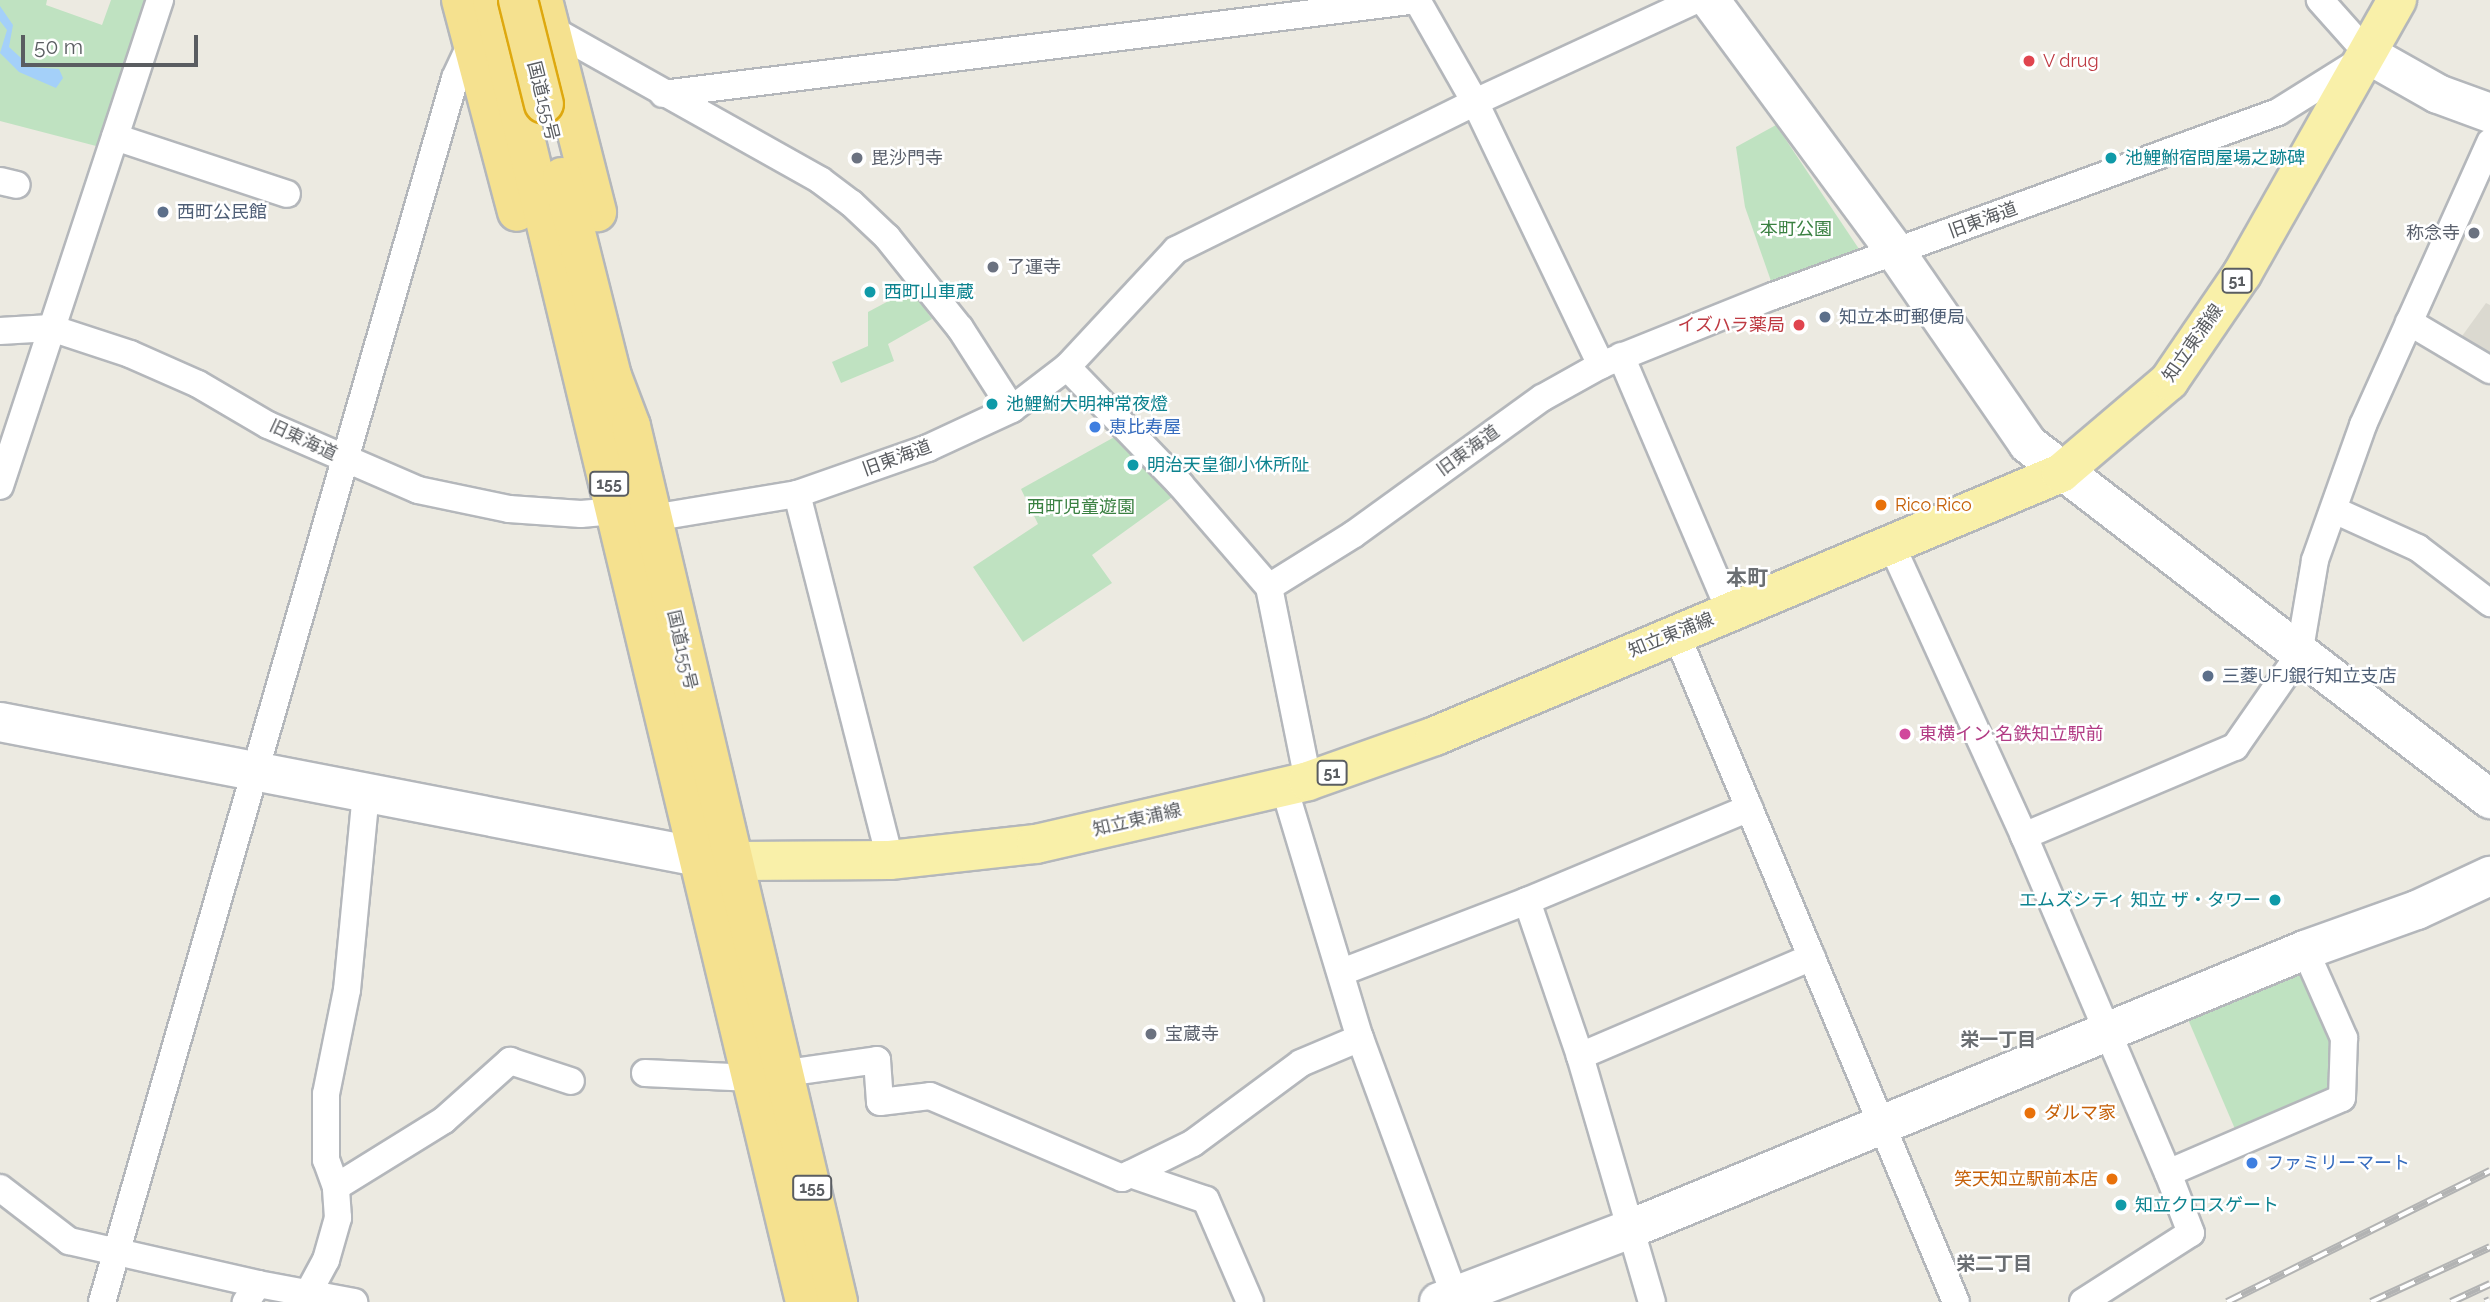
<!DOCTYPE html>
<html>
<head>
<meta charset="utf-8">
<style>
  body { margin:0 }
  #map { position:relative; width:2490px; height:1302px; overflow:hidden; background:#eceae1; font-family:Raleway,"Noto Sans JP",sans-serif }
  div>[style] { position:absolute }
  .education>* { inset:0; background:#dbd9d0 }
  .green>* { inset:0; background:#bfe2c1 }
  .water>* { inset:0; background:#a4d0f9 }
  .roads { filter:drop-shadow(2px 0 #b4b7bb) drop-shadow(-2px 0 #b4b7bb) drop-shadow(0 2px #b4b7bb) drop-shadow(0 -2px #b4b7bb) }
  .street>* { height:26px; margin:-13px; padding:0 13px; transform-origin:13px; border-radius:13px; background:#fff }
  .secondary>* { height:38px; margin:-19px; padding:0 19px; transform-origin:19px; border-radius:19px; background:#fff }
  .primary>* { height:38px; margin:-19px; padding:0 19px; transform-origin:19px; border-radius:19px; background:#f9f0a9 }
  .highway>* { height:38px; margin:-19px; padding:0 19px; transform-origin:19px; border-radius:19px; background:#f5e18f }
  .rail>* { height:8px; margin-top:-4px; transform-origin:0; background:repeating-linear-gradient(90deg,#fff 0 16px,#b2b3b3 0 32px); box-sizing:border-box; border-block:2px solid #b2b3b3 }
  .bridges { filter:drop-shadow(2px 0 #dea80f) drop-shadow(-2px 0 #dea80f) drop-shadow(0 2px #dea80f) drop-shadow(0 -2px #dea80f) }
  .highway-bridge>* { height:38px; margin:-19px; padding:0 19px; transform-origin:19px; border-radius:19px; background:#f5e18f }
  .dots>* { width:19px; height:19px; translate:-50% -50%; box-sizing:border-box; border:4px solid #fff; border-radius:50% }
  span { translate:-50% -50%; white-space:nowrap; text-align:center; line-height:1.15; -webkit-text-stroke:5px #fff; paint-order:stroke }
  .shield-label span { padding:2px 5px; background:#fff; border:2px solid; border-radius:5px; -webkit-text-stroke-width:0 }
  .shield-label { font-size:16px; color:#5a5d61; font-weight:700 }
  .health-label { font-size:18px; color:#be3a42 }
  .left { translate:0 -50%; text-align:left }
  .right { translate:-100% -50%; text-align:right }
  .street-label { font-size:18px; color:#5a5d61 }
  .worship-label { font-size:18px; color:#5b616d }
  .culture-label { font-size:18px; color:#0d838f }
  .service-label { font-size:18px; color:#4e5e75 }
  .park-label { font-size:18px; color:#3a8041 }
  .shop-label { font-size:18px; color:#366cbe }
  .food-label { font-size:18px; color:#c56008 }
  .hotel-label { font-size:18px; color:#b23c85 }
  .neighbourhood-label { font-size:19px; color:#6b6f73; font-weight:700 }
  .quarter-label { font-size:21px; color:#6b6f73; font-weight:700 }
  .scale { position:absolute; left:21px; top:35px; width:177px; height:32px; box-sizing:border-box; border:4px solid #5a5d61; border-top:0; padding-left:9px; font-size:21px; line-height:24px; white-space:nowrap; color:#5a5d61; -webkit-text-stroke:5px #fff; paint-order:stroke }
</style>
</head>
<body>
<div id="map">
  <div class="education">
    <i style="clip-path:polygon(2486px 303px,2490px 305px,2490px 364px,2457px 343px)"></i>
  </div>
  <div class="green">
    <i style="clip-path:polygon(0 0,47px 0,46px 5px,102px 25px,111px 0,151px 0,100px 147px,0 121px)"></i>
    <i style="clip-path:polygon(1776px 125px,1859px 249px,1771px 281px,1745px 207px,1736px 147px)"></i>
    <i style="clip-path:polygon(911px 289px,932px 319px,888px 344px,894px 361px,841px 383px,832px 362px,868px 346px,868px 312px)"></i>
    <i style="clip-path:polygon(1118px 435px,1175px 495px,1092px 555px,1112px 583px,1023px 642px,973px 567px,1038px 524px,1021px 489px)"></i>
    <i style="clip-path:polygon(2297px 973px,2309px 978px,2332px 1040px,2332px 1090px,2235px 1129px,2187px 1017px)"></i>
  </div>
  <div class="water">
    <i style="clip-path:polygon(0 6px,13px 25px,9px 47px,31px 67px,59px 69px,63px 78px,56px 88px,19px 72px,0 53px,7px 30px,0 21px)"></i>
  </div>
  <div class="roads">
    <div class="street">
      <i style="left:1417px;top:0;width:117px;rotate:60.4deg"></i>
      <i style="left:1475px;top:102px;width:292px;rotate:64.4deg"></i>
      <i style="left:544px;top:25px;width:317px;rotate:29.3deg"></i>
      <i style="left:820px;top:180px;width:39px;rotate:37deg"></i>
      <i style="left:851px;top:203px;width:50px;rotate:43.4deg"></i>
      <i style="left:887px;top:237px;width:117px;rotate:51.3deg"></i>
      <i style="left:960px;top:328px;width:96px;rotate:57.3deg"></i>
      <i style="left:663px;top:94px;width:761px;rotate:-7.1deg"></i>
      <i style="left:115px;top:137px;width:181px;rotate:18.3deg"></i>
      <i style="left:0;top:181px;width:17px;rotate:13deg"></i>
      <i style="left:2409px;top:322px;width:94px;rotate:30.7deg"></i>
      <i style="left:0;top:331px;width:51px;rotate:-3.4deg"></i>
      <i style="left:51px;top:328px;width:83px;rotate:18.2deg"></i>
      <i style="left:130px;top:354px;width:74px;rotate:23.8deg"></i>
      <i style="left:198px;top:384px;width:81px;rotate:30.4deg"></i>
      <i style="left:268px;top:425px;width:163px;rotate:23.4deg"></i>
      <i style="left:418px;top:490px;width:93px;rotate:11.8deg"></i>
      <i style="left:509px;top:509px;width:72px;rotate:4deg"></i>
      <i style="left:581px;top:514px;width:36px;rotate:-5deg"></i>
      <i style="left:1621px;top:356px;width:278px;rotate:66.9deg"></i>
      <i style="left:1067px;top:367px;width:163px;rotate:46deg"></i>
      <i style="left:1180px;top:484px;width:136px;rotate:49.2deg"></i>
      <i style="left:1269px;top:587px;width:198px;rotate:78.6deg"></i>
      <i style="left:0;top:486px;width:512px;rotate:-71.78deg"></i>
      <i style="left:797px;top:494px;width:378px;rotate:75.7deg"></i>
      <i style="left:2334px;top:510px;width:92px;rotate:24.3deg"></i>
      <i style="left:2418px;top:548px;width:91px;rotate:37.4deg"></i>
      <i style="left:652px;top:518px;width:147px;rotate:-9.4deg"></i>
      <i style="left:797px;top:494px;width:139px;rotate:-19.3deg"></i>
      <i style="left:928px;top:448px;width:93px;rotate:-24.9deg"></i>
      <i style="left:1012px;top:409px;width:69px;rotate:-37.4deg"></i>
      <i style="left:1067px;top:367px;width:160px;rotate:-47deg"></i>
      <i style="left:1176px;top:250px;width:334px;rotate:-26.3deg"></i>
      <i style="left:1475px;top:102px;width:243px;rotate:-24.8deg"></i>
      <i style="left:1891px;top:544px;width:321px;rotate:65.5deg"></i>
      <i style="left:2024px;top:836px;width:366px;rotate:66.9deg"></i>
      <i style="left:1269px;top:587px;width:100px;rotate:-31.9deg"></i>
      <i style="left:1354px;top:534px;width:232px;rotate:-35.9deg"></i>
      <i style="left:1542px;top:398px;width:68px;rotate:-29.2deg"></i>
      <i style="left:1601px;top:365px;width:185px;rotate:-21.9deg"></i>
      <i style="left:1773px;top:296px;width:537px;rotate:-20.02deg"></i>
      <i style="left:2278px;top:112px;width:107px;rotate:-32.1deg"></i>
      <i style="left:2369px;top:55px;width:74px;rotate:-131.7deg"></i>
      <i style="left:1675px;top:631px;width:727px;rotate:67.28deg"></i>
      <i style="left:1284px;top:787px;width:262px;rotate:73.2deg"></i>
      <i style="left:1360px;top:1038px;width:281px;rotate:69.8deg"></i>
      <i style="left:2024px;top:836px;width:229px;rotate:-22.9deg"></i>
      <i style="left:2235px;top:747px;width:112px;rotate:-55.2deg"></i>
      <i style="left:2299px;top:655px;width:96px;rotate:-80.4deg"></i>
      <i style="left:2315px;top:560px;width:143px;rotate:-70.4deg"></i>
      <i style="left:2363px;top:425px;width:310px;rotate:-65.8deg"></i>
      <i style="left:1527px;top:901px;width:241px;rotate:-22.7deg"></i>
      <i style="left:1342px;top:972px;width:198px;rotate:-21deg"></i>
      <i style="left:1527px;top:901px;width:164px;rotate:71.1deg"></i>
      <i style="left:1580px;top:1056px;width:256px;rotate:73.7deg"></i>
      <i style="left:1580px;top:1056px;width:252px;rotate:-23.1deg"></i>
      <i style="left:645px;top:1073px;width:108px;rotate:2.7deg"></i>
      <i style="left:786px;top:1073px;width:92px;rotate:-8.1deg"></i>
      <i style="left:877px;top:1060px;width:42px;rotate:85.9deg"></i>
      <i style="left:880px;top:1102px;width:50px;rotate:-6.8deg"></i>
      <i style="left:930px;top:1096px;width:209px;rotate:23.1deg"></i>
      <i style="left:1122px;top:1178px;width:79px;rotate:-26.2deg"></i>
      <i style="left:1193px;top:1143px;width:134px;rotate:-36.5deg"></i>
      <i style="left:1301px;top:1063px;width:64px;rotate:-23deg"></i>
      <i style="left:1130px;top:1174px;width:80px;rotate:18.9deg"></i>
      <i style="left:1206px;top:1200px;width:111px;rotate:66.7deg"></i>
      <i style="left:336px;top:1187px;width:29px;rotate:-110deg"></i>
      <i style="left:326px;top:1160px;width:66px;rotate:-90deg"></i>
      <i style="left:326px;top:1094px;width:106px;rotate:-78.6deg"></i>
      <i style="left:347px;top:990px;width:199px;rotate:-84.5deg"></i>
      <i style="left:0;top:1188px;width:87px;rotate:37.5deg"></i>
      <i style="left:69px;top:1241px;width:194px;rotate:12.8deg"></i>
      <i style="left:258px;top:1284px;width:22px;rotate:124deg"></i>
      <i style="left:258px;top:1284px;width:98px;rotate:10.6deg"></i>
      <i style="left:306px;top:1297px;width:42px;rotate:-61.6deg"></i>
      <i style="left:326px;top:1260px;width:44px;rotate:-74.1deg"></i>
      <i style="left:338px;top:1218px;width:31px;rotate:-94deg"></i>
      <i style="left:336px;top:1187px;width:127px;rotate:-31.8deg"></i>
      <i style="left:444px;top:1120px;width:89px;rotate:-41.8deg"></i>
      <i style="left:510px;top:1061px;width:64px;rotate:18.2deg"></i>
      <i style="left:102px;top:1302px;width:1274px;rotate:-73.91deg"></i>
      <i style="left:455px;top:78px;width:40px;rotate:-65deg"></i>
      <i style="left:2083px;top:1302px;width:128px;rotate:-32.6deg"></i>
      <i style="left:2191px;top:1233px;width:64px;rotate:-111deg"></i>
      <i style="left:2168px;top:1173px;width:189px;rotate:-23.3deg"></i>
      <i style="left:2342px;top:1098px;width:60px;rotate:-88.1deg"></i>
      <i style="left:2344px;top:1038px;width:96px;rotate:-113.9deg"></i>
    </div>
    <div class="secondary">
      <i style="left:1710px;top:0;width:312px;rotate:53.6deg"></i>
      <i style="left:1895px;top:251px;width:234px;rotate:55.4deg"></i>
      <i style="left:2028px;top:444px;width:583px;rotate:37.54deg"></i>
      <i style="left:2369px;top:55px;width:79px;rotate:29.5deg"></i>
      <i style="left:2438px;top:94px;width:55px;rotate:20.1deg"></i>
      <i style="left:0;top:722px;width:712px;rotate:10.93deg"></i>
      <i style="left:1439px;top:1302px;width:204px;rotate:-20.9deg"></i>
      <i style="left:1630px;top:1229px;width:730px;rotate:-22.46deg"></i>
      <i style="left:2305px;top:950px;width:119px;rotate:-19.7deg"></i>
      <i style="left:2417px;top:910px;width:81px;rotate:-25deg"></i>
    </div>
    <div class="primary">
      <i style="left:703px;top:857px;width:34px;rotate:7deg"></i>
      <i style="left:737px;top:861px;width:153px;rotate:-0.4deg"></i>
      <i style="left:890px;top:860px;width:147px;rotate:-6.3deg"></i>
      <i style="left:1036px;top:844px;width:279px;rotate:-13deg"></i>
      <i style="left:1308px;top:781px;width:135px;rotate:-19.5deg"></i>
      <i style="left:1435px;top:736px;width:679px;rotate:-22.79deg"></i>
      <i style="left:2061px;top:473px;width:142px;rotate:-40.4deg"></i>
      <i style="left:2169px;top:381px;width:130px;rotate:-55.7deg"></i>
      <i style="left:2242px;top:274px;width:315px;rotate:-60.5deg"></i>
    </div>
    <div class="highway">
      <i style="left:461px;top:0;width:219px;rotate:75.2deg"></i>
      <i style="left:492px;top:0;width:1339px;rotate:76.48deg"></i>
      <i style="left:543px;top:0;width:219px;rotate:75.7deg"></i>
      <i style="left:562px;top:177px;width:205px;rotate:75.9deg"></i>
      <i style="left:612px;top:376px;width:53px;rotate:69.2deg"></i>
      <i style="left:631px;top:426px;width:900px;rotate:76.7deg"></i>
    </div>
  </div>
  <div class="rail">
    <i style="left:2227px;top:1302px;width:294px;rotate:-26.5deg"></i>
    <i style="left:2371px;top:1302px;width:131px;rotate:-24.8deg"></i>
    <i style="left:2451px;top:1302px;width:43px;rotate:-24.8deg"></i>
    <i style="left:2485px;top:1302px;width:5px;rotate:-22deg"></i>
  </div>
  <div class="bridges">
    <div class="highway-bridge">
      <i style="left:518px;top:0;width:107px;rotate:76deg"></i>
    </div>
  </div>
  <div class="dots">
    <i style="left:2029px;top:61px;background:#e0444e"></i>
    <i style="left:857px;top:158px;background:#6b7280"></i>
    <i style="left:2111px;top:158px;background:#0f9aa8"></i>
    <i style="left:163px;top:212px;background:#5c6f8a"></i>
    <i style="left:2474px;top:233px;background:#6b7280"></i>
    <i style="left:993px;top:267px;background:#6b7280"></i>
    <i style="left:870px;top:292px;background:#0f9aa8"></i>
    <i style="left:1825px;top:317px;background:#5c6f8a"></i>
    <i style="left:1799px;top:325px;background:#e0444e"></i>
    <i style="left:992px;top:404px;background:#0f9aa8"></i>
    <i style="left:1095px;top:427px;background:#3f7fe0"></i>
    <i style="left:1133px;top:465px;background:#0f9aa8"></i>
    <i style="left:1881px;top:505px;background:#e8710a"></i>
    <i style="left:2208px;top:676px;background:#5c6f8a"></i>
    <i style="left:1905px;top:734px;background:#d1479c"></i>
    <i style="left:2275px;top:900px;background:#0f9aa8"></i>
    <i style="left:1151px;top:1034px;background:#6b7280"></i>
    <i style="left:2030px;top:1113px;background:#e8710a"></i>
    <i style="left:2252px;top:1163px;background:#3f7fe0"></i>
    <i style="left:2112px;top:1179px;background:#e8710a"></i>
    <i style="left:2121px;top:1205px;background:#0f9aa8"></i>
  </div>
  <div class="shield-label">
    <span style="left:2237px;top:281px">51</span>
    <span style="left:609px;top:484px">155</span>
    <span style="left:1332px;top:773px">51</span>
    <span style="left:812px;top:1188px">155</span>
  </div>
  <div class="health-label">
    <span class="left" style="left:2043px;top:61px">V drug</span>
    <span class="right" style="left:1785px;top:325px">イズハラ薬局</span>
  </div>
  <div class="street-label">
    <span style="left:543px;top:101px;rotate:76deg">国道155号</span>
    <span style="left:1983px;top:220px;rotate:-20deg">旧東海道</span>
    <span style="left:2193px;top:343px;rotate:-55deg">知立東浦線</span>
    <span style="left:303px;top:440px;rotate:25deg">旧東海道</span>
    <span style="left:1468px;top:451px;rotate:-36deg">旧東海道</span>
    <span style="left:897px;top:458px;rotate:-20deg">旧東海道</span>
    <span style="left:1671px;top:635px;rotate:-22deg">知立東浦線</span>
    <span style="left:682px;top:650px;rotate:77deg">国道155号</span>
    <span style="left:1137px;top:820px;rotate:-13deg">知立東浦線</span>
  </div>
  <div class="worship-label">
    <span class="left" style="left:871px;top:158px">毘沙門寺</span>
    <span class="right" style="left:2460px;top:233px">称念寺</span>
    <span class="left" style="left:1007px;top:267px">了運寺</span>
    <span class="left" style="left:1165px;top:1034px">宝蔵寺</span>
  </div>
  <div class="culture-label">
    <span class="left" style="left:2125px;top:158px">池鯉鮒宿問屋場之跡碑</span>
    <span class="left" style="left:884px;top:292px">西町山車蔵</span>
    <span class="left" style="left:1006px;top:404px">池鯉鮒大明神常夜燈</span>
    <span class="left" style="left:1147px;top:465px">明治天皇御小休所阯</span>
    <span class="right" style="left:2261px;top:900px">エムズシティ 知立 ザ・タワー</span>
    <span class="left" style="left:2135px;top:1205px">知立クロスゲート</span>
  </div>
  <div class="service-label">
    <span class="left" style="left:177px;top:212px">西町公民館</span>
    <span class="left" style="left:1839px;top:317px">知立本町郵便局</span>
    <span class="left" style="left:2222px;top:676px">三菱UFJ銀行知立支店</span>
  </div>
  <div class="park-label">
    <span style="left:1796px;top:229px">本町公園</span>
    <span style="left:1081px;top:507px">西町児童遊園</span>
  </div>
  <div class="shop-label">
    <span class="left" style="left:1109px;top:427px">恵比寿屋</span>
    <span class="left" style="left:2266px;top:1163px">ファミリーマート</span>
  </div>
  <div class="food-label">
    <span class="left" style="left:1895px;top:505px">Rico Rico</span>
    <span class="left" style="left:2044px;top:1113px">ダルマ家</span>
    <span class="right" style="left:2098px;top:1179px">笑天知立駅前本店</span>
  </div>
  <div class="hotel-label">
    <span class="left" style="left:1919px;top:734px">東横イン 名鉄知立駅前</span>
  </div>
  <div class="neighbourhood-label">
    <span style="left:1998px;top:1040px">栄一丁目</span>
    <span style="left:1994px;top:1264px">栄二丁目</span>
  </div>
  <div class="quarter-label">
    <span style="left:1747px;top:578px">本町</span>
  </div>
  <div class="scale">50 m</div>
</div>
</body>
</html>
